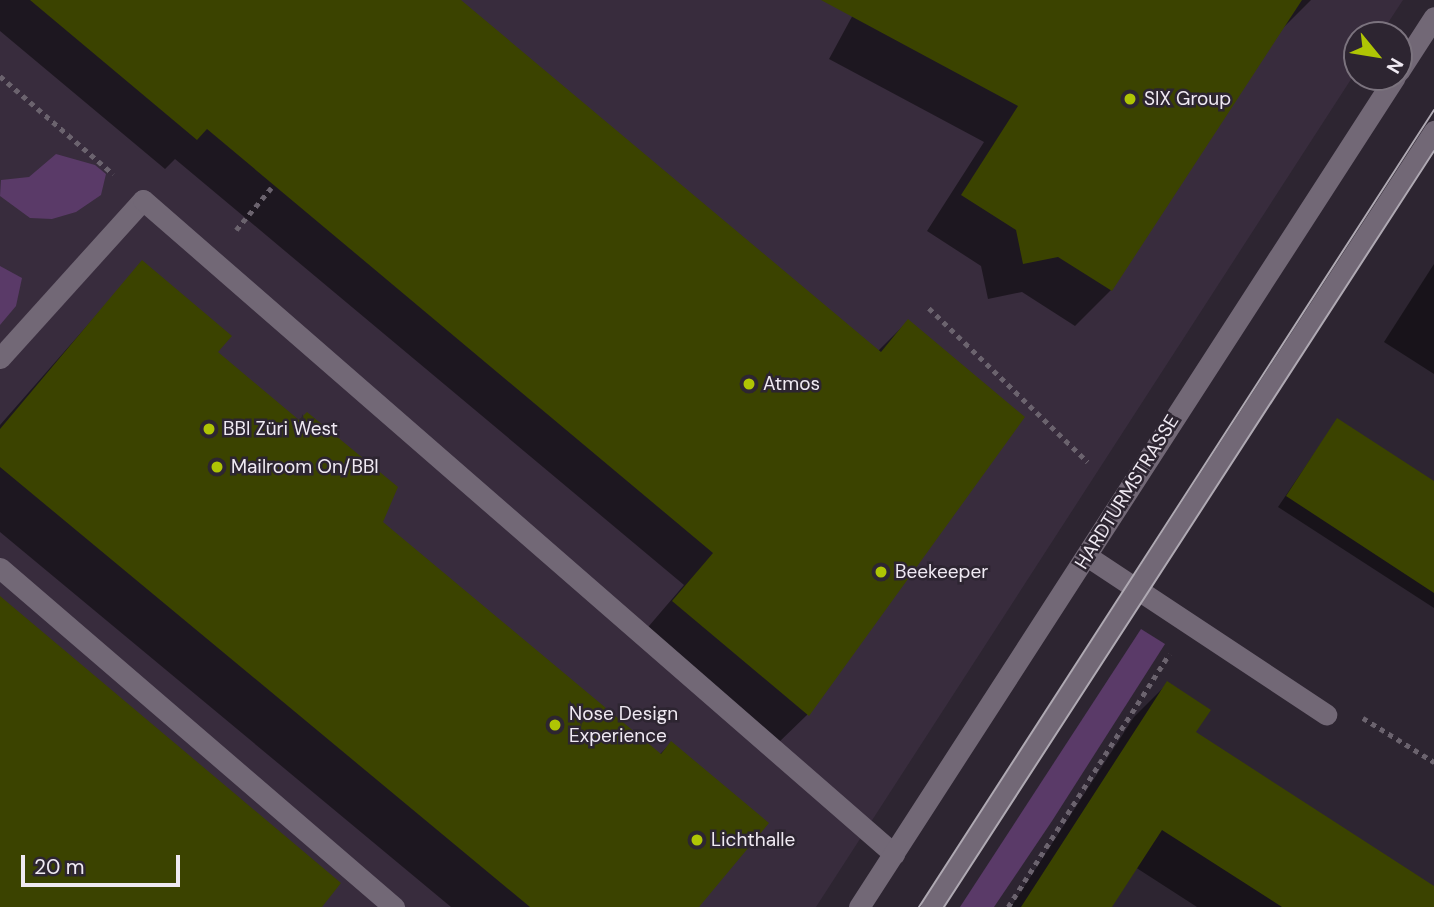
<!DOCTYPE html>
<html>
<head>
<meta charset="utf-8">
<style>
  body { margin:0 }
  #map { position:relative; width:1434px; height:907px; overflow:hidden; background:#2d2531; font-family:"DM Sans",sans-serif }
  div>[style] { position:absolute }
  .built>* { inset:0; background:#382c3d }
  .green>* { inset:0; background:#5a3a68 }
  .shadow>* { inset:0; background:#0007 }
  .building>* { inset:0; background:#3b4300 }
  .path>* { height:4.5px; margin-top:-2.25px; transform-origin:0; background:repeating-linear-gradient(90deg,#6b636e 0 5px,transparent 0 10px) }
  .minor>* { height:21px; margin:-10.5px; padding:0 10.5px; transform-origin:10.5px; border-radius:10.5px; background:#726876 }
  .tram>* { height:2px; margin:-1px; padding:0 1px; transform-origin:1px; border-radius:1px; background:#afa9b3 }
  .dots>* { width:19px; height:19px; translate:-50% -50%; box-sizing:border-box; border:4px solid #2d2531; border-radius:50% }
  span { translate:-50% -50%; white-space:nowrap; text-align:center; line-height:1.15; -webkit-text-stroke:5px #2d2531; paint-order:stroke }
  .poi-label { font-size:19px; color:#efe9f2 }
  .left { translate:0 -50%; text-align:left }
  .street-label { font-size:19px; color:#efe9f2 }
  .north { position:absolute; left:1343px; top:21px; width:70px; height:70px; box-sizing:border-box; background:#2d2531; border:2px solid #7b737e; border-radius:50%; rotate:120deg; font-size:19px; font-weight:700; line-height:28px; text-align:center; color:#efe9f2 }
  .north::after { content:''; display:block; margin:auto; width:24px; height:32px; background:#afc504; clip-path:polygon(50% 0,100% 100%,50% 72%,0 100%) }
  .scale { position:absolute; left:21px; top:855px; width:159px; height:32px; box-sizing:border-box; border:4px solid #efe9f2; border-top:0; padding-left:9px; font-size:21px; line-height:24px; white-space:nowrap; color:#efe9f2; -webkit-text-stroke:5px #2d2531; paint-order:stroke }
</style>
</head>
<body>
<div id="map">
  <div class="built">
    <i style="clip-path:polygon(0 0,1403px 0,1380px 35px,1357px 35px,1357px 70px,816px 907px,0 907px)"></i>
  </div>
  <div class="green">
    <i style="clip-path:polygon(56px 154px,95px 165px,106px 174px,101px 195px,76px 212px,52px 219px,30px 218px,0 196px,1px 180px,29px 177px)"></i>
    <i style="clip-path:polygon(0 266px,22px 278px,16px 306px,0 325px)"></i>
    <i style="clip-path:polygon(1141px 629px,1165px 644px,1052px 821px,994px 907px,960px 907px)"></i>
  </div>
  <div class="shadow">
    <i style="clip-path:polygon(0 0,458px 0,878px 351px,908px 321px,1023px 417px,807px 715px,776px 745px,643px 633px,684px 585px,175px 159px,165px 169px,0 31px)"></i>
    <i style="clip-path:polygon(861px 0,1311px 0,1283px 28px,1111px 290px,1075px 326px,1022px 292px,988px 299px,981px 266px,927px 231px,984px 142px,829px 59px)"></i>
    <i style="clip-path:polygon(142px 263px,215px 352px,381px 522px,659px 755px,671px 743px,697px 907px,451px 907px,0 532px,0 425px)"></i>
    <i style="clip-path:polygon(1434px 264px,1434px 374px,1384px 342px)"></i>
    <i style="clip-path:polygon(1337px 420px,1434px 483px,1434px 608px,1278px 507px)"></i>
    <i style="clip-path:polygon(1167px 684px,1194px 733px,1411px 907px,1197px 907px,1135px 867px,1110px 907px,1011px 907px,1134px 717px)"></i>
  </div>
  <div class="building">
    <i style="clip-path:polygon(30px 0,461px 0,881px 352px,908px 319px,1025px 417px,809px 716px,672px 601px,713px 553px,207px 129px,197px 140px)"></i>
    <i style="clip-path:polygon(821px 0,1302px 0,1112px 291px,1058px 257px,1023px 264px,1016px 230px,961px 195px,1018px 106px)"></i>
    <i style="clip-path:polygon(142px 260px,232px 336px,218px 352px,299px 420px,307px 412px,398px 487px,383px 522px,661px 754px,671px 741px,769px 823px,699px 907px,530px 907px,0 467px,0 429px)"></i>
    <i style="clip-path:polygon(1337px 418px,1434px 481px,1434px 593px,1286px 496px)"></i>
    <i style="clip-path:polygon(0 596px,341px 883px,322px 907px,0 907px)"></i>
    <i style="clip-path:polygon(1167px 681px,1211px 710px,1196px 732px,1434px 886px,1434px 907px,1282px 907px,1162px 830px,1112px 907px,1021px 907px)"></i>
  </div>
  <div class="path">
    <i style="left:0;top:76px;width:150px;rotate:40.9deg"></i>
    <i style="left:236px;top:230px;width:55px;rotate:-50.2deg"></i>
    <i style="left:929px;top:308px;width:221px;rotate:44.1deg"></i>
    <i style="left:1363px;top:718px;width:84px;rotate:31.8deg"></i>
    <i style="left:1008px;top:907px;width:300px;rotate:-57.5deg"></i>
  </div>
  <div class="minor">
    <i style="left:1399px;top:71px;width:64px;rotate:-57.1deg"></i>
    <i style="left:0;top:358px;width:213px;rotate:-47.9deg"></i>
    <i style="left:143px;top:200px;width:996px;rotate:41.05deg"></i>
    <i style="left:1087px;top:556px;width:287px;rotate:33.5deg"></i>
    <i style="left:0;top:568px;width:520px;rotate:40.71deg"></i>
    <i style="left:859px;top:907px;width:988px;rotate:-57.15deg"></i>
    <i style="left:931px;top:907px;width:925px;rotate:-57.05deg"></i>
  </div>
  <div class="tram">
    <i style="left:919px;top:907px;width:949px;rotate:-57.13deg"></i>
    <i style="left:944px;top:907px;width:901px;rotate:-57.05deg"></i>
  </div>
  <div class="dots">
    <i style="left:1130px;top:99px;background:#afc504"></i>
    <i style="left:749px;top:384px;background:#afc504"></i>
    <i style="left:209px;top:429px;background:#afc504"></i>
    <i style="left:217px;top:467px;background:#afc504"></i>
    <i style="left:881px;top:572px;background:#afc504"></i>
    <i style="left:555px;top:725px;background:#afc504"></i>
    <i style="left:697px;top:840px;background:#afc504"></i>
  </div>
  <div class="poi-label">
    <span class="left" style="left:1144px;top:99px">SIX Group</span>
    <span class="left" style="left:763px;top:384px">Atmos</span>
    <span class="left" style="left:223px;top:429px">BBI Züri West</span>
    <span class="left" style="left:231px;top:467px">Mailroom On/BBI</span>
    <span class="left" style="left:895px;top:572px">Beekeeper</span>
    <span class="left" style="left:569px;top:725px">Nose Design<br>Experience</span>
    <span class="left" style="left:711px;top:840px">Lichthalle</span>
  </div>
  <div class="street-label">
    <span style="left:1127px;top:492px;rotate:-58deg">HARDTURMSTRASSE</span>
  </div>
  <div class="north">N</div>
  <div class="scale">20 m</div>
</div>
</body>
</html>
